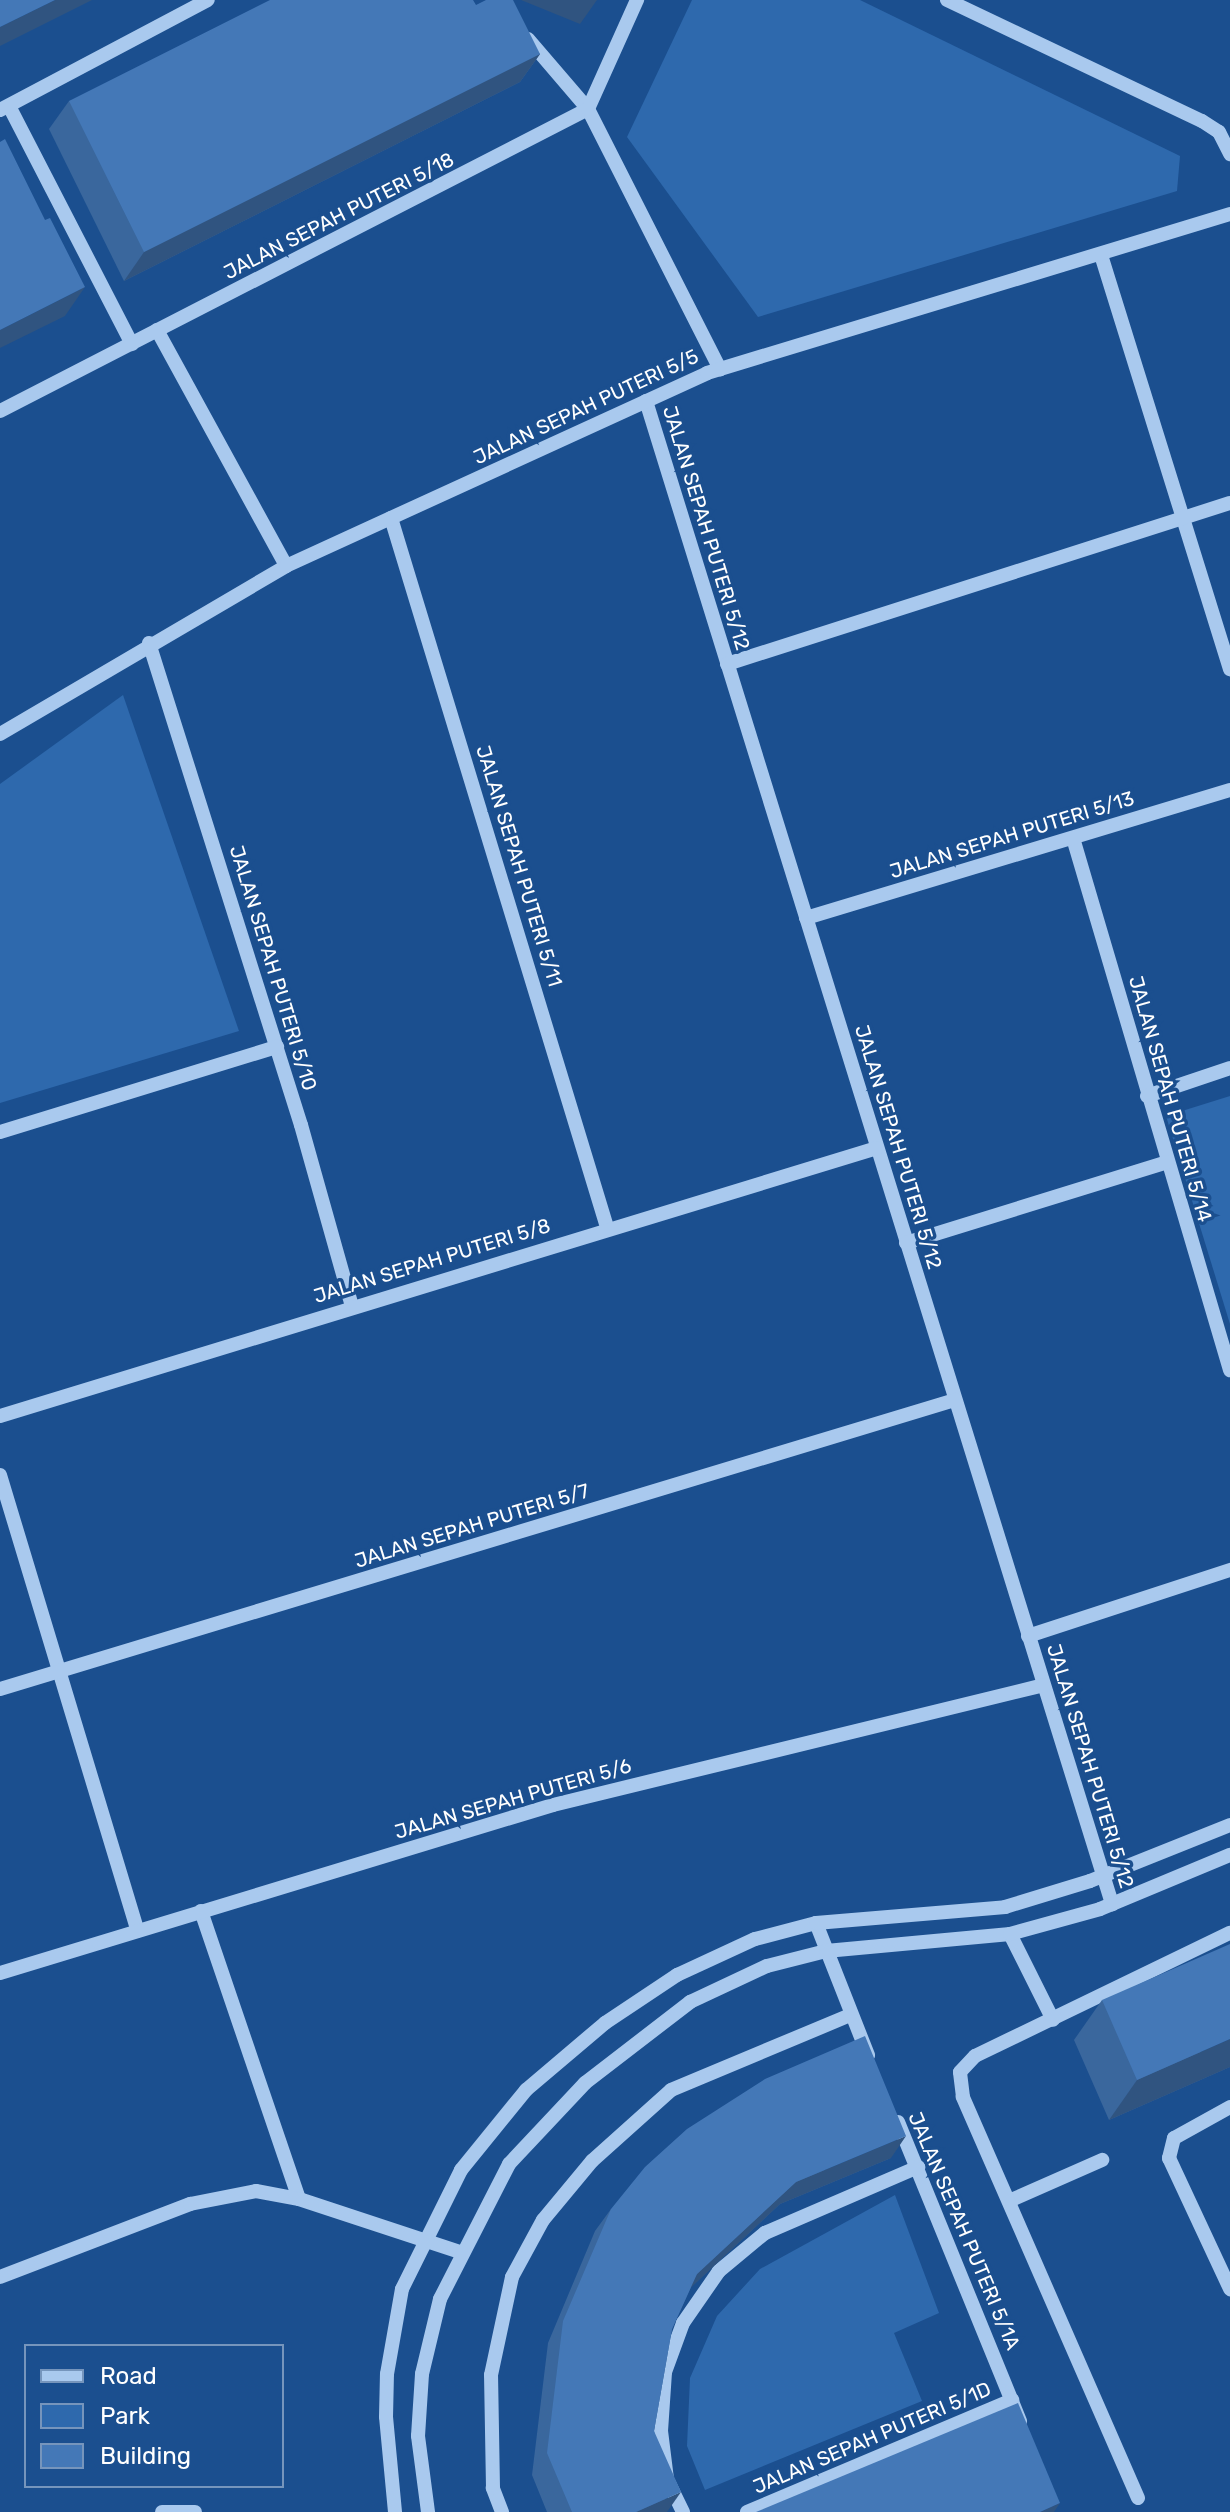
<!DOCTYPE html>
<html>
<head>
<meta charset="utf-8">
<style>
  body { margin:0 }
  #map { position:relative; width:1230px; height:2512px; overflow:hidden; background:#1b4f8f; font-family:Rubik,sans-serif }
  div>[style] { position:absolute }
  .green>* { inset:0; background:#2e69ad }
  .minor>* { height:14px; margin:-7px; padding:0 7px; transform-origin:7px; border-radius:7px; background:#a9c9ee }
  .wall>* { inset:0; background:#3a679d }
  .shaded-wall>* { inset:0; background:#305480 }
  .building>* { inset:0; background:#4478b7 }
  span { translate:-50% -50%; white-space:nowrap; text-align:center; line-height:1.15; -webkit-text-stroke:7px #1b4f8f; paint-order:stroke }
  .street-label { font-size:20px; color:#fff }
  .legend { position:absolute; left:24px; top:2344px; width:260px; height:144px; box-sizing:border-box; background:#1b4f8f; border:2px solid #7695bc; margin:0; padding:10px 14px; list-style:none; font-size:24px; color:#fff }
  .legend li { display:flex; align-items:center; gap:16px; height:40px }
  .legend b { width:40px; border:2px solid #7695bc }
</style>
</head>
<body>
<div id="map">
  <div class="green">
    <i style="clip-path:polygon(692px 0,860px 0,1180px 156px,1177px 191px,758px 317px,627px 137px)"></i>
    <i style="clip-path:polygon(123px 695px,239px 1031px,0 1103px,0 784px)"></i>
    <i style="clip-path:polygon(1230px 1096px,1230px 1324px,1166px 1116px)"></i>
    <i style="clip-path:polygon(895px 2195px,939px 2313px,894px 2333px,922px 2401px,705px 2490px,687px 2446px,690px 2378px,717px 2316px,760px 2269px)"></i>
  </div>
  <div class="minor">
    <i style="left:947px;top:0;width:282px;rotate:25.4deg"></i>
    <i style="left:1202px;top:121px;width:20px;rotate:33deg"></i>
    <i style="left:1219px;top:132px;width:25px;rotate:63deg"></i>
    <i style="left:528px;top:39px;width:92px;rotate:49.4deg"></i>
    <i style="left:588px;top:109px;width:292px;rotate:63.1deg"></i>
    <i style="left:9px;top:106px;width:268px;rotate:62.7deg"></i>
    <i style="left:0;top:110px;width:235px;rotate:-27.9deg"></i>
    <i style="left:1101px;top:255px;width:434px;rotate:72.7deg"></i>
    <i style="left:157px;top:330px;width:269px;rotate:61.3deg"></i>
    <i style="left:646px;top:401px;width:1574px;rotate:72.77deg"></i>
    <i style="left:0;top:411px;width:661px;rotate:-27.19deg"></i>
    <i style="left:588px;top:109px;width:120px;rotate:-65.8deg"></i>
    <i style="left:391px;top:518px;width:741px;rotate:73.06deg"></i>
    <i style="left:149px;top:643px;width:505px;rotate:72.5deg"></i>
    <i style="left:301px;top:1125px;width:189px;rotate:74.3deg"></i>
    <i style="left:727px;top:664px;width:528px;rotate:-17.75deg"></i>
    <i style="left:0;top:734px;width:332px;rotate:-30.4deg"></i>
    <i style="left:286px;top:566px;width:463px;rotate:-24.6deg"></i>
    <i style="left:707px;top:373px;width:547px;rotate:-16.91deg"></i>
    <i style="left:1073px;top:838px;width:555px;rotate:73.56deg"></i>
    <i style="left:806px;top:918px;width:443px;rotate:-16.8deg"></i>
    <i style="left:1147px;top:1096px;width:88px;rotate:-18.6deg"></i>
    <i style="left:0;top:1132px;width:290px;rotate:-17.1deg"></i>
    <i style="left:906px;top:1243px;width:273px;rotate:-17.2deg"></i>
    <i style="left:0;top:1416px;width:917px;rotate:-16.99deg"></i>
    <i style="left:0;top:1475px;width:476px;rotate:73.2deg"></i>
    <i style="left:1028px;top:1636px;width:213px;rotate:-18.1deg"></i>
    <i style="left:0;top:1689px;width:998px;rotate:-16.84deg"></i>
    <i style="left:201px;top:1911px;width:304px;rotate:71.2deg"></i>
    <i style="left:816px;top:1923px;width:142px;rotate:68.5deg"></i>
    <i style="left:1010px;top:1934px;width:96px;rotate:63.4deg"></i>
    <i style="left:0;top:1973px;width:578px;rotate:-16.9deg"></i>
    <i style="left:553px;top:1805px;width:505px;rotate:-13.73deg"></i>
    <i style="left:1230px;top:2107px;width:64px;rotate:151deg"></i>
    <i style="left:1174px;top:2138px;width:21px;rotate:104deg"></i>
    <i style="left:1169px;top:2158px;width:145px;rotate:65deg"></i>
    <i style="left:898px;top:2122px;width:323px;rotate:67.8deg"></i>
    <i style="left:1009px;top:2201px;width:102px;rotate:-23.8deg"></i>
    <i style="left:0;top:2277px;width:204px;rotate:-21deg"></i>
    <i style="left:190px;top:2204px;width:67px;rotate:-11.1deg"></i>
    <i style="left:256px;top:2191px;width:44px;rotate:10.5deg"></i>
    <i style="left:299px;top:2199px;width:169px;rotate:18.2deg"></i>
    <i style="left:1138px;top:2498px;width:438px;rotate:-113.6deg"></i>
    <i style="left:963px;top:2097px;width:25px;rotate:-97deg"></i>
    <i style="left:960px;top:2072px;width:22px;rotate:-47deg"></i>
    <i style="left:975px;top:2056px;width:283px;rotate:-25.8deg"></i>
    <i style="left:162px;top:2512px;width:33px"></i>
    <i style="left:395px;top:2512px;width:95px;rotate:-95.4deg"></i>
    <i style="left:386px;top:2417px;width:43px;rotate:-88.7deg"></i>
    <i style="left:387px;top:2374px;width:86px;rotate:-80deg"></i>
    <i style="left:402px;top:2289px;width:133px;rotate:-63.6deg"></i>
    <i style="left:461px;top:2170px;width:103px;rotate:-50.9deg"></i>
    <i style="left:526px;top:2090px;width:104px;rotate:-40.3deg"></i>
    <i style="left:605px;top:2023px;width:87px;rotate:-33.7deg"></i>
    <i style="left:677px;top:1975px;width:86px;rotate:-24.8deg"></i>
    <i style="left:755px;top:1939px;width:63px;rotate:-14.7deg"></i>
    <i style="left:816px;top:1923px;width:190px;rotate:-4.8deg"></i>
    <i style="left:1005px;top:1907px;width:89px;rotate:-17deg"></i>
    <i style="left:1090px;top:1881px;width:151px;rotate:-21.8deg"></i>
    <i style="left:428px;top:2512px;width:77px;rotate:-97.5deg"></i>
    <i style="left:418px;top:2436px;width:62px;rotate:-86.3deg"></i>
    <i style="left:422px;top:2374px;width:77px;rotate:-76.5deg"></i>
    <i style="left:440px;top:2299px;width:152px;rotate:-62.9deg"></i>
    <i style="left:509px;top:2164px;width:111px;rotate:-46.8deg"></i>
    <i style="left:585px;top:2083px;width:133px;rotate:-37.6deg"></i>
    <i style="left:690px;top:2002px;width:85px;rotate:-25.1deg"></i>
    <i style="left:767px;top:1966px;width:61px;rotate:-14.3deg"></i>
    <i style="left:826px;top:1951px;width:185px;rotate:-5.3deg"></i>
    <i style="left:1010px;top:1934px;width:93px;rotate:-15.5deg"></i>
    <i style="left:1100px;top:1909px;width:141px;rotate:-22.6deg"></i>
    <i style="left:502px;top:2512px;width:26px;rotate:-111deg"></i>
    <i style="left:493px;top:2488px;width:113px;rotate:-91deg"></i>
    <i style="left:491px;top:2375px;width:100px;rotate:-77.9deg"></i>
    <i style="left:512px;top:2277px;width:65px;rotate:-61.5deg"></i>
    <i style="left:543px;top:2220px;width:77px;rotate:-50.3deg"></i>
    <i style="left:592px;top:2161px;width:106px;rotate:-41.9deg"></i>
    <i style="left:671px;top:2090px;width:194px;rotate:-22.7deg"></i>
    <i style="left:683px;top:2512px;width:37px;rotate:-116deg"></i>
    <i style="left:667px;top:2479px;width:48px;rotate:-97.1deg"></i>
    <i style="left:661px;top:2431px;width:59px;rotate:-86.1deg"></i>
    <i style="left:665px;top:2372px;width:52px;rotate:-69.8deg"></i>
    <i style="left:683px;top:2323px;width:63px;rotate:-55.3deg"></i>
    <i style="left:719px;top:2271px;width:60px;rotate:-39.6deg"></i>
    <i style="left:765px;top:2233px;width:167px;rotate:-23.3deg"></i>
    <i style="left:747px;top:2512px;width:288px;rotate:-22.9deg"></i>
  </div>
  <div class="wall">
    <i style="clip-path:polygon(476px 5px,540px 54px,520px 82px,124px 281px,49px 129px,69px 101px)"></i>
    <i style="clip-path:polygon(1102px 2000px,1230px 2067px,1109px 2120px,1074px 2040px)"></i>
    <i style="clip-path:polygon(891px 2158px,780px 2204px,691px 2287px,672px 2329px,654px 2431px,667px 2512px,547px 2512px,532px 2475px,548px 2343px,595px 2231px,611px 2209px)"></i>
  </div>
  <div class="shaded-wall">
    <i style="clip-path:polygon(55px 0,92px 0,0 46px,0 27px)"></i>
    <i style="clip-path:polygon(521px 0,597px 0,580px 24px)"></i>
    <i style="clip-path:polygon(540px 54px,520px 82px,124px 281px,144px 252px)"></i>
    <i style="clip-path:polygon(85px 287px,65px 316px,0 348px,0 330px)"></i>
    <i style="clip-path:polygon(1230px 2039px,1230px 2067px,1109px 2120px,1137px 2080px)"></i>
    <i style="clip-path:polygon(906px 2136px,891px 2158px,780px 2204px,682px 2296px,697px 2274px,796px 2182px)"></i>
    <i style="clip-path:polygon(681px 2492px,667px 2512px,636px 2512px)"></i>
    <i style="clip-path:polygon(1060px 2503px,1054px 2512px,1040px 2512px)"></i>
  </div>
  <div class="building">
    <i style="clip-path:polygon(0 0,55px 0,0 27px)"></i>
    <i style="clip-path:polygon(270px 0,473px 0,476px 5px,486px 0,513px 0,540px 54px,144px 252px,69px 101px)"></i>
    <i style="clip-path:polygon(5px 139px,45px 220px,50px 218px,85px 287px,0 330px,0 142px)"></i>
    <i style="clip-path:polygon(1230px 1944px,1230px 2039px,1137px 2080px,1102px 2000px)"></i>
    <i style="clip-path:polygon(865px 2036px,906px 2136px,796px 2182px,697px 2274px,672px 2329px,654px 2431px,681px 2492px,636px 2512px,572px 2512px,547px 2453px,563px 2321px,611px 2209px,645px 2167px,687px 2129px,765px 2079px)"></i>
    <i style="clip-path:polygon(1018px 2403px,1060px 2503px,1040px 2512px,756px 2512px)"></i>
  </div>
  <div class="street-label">
    <span style="left:339px;top:216px;rotate:-27deg">JALAN SEPAH PUTERI 5/18</span>
    <span style="left:586px;top:407px;rotate:-25deg">JALAN SEPAH PUTERI 5/5</span>
    <span style="left:706px;top:528px;rotate:73deg">JALAN SEPAH PUTERI 5/12</span>
    <span style="left:1012px;top:835px;rotate:-17deg">JALAN SEPAH PUTERI 5/13</span>
    <span style="left:519px;top:866px;rotate:73deg">JALAN SEPAH PUTERI 5/11</span>
    <span style="left:273px;top:968px;rotate:73deg">JALAN SEPAH PUTERI 5/10</span>
    <span style="left:1170px;top:1099px;rotate:74deg">JALAN SEPAH PUTERI 5/14</span>
    <span style="left:898px;top:1147px;rotate:73deg">JALAN SEPAH PUTERI 5/12</span>
    <span style="left:432px;top:1261px;rotate:-17deg">JALAN SEPAH PUTERI 5/8</span>
    <span style="left:472px;top:1526px;rotate:-17deg">JALAN SEPAH PUTERI 5/7</span>
    <span style="left:1090px;top:1766px;rotate:73deg">JALAN SEPAH PUTERI 5/12</span>
    <span style="left:513px;top:1799px;rotate:-16deg">JALAN SEPAH PUTERI 5/6</span>
    <span style="left:964px;top:2231px;rotate:67deg">JALAN SEPAH PUTERI 5/1A</span>
    <span style="left:872px;top:2438px;rotate:-23deg">JALAN SEPAH PUTERI 5/1D</span>
  </div>
  <ul class="legend">
  <li><b style="height:10px;background:#a9c9ee"></b>Road</li>
  <li><b style="height:22px;background:#2e69ad"></b>Park</li>
  <li><b style="height:22px;background:#4478b7"></b>Building</li>
  </ul>
</div>
</body>
</html>
